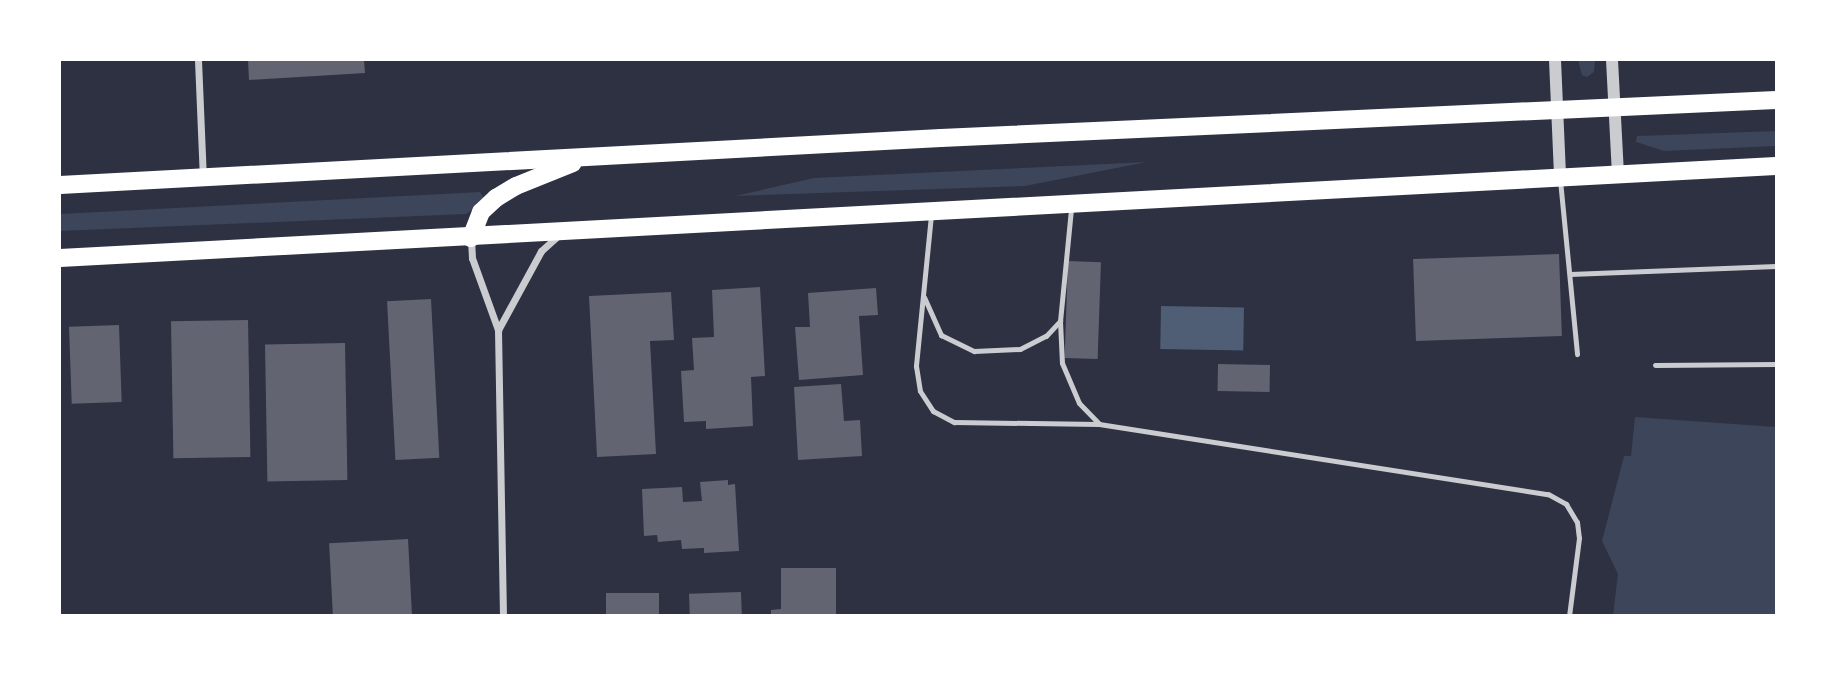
<!DOCTYPE html>
<html>
<head>
<meta charset="utf-8">
<style>
  body { margin:0 }
  #map { position:relative; width:1836px; height:675px; overflow:hidden; background:#2d3142; font-family:"PT Sans",sans-serif }
  div>[style] { position:absolute }
  .green>* { inset:0; background:#3c4559 }
  .water>* { inset:0; background:#4f5d75; transform-origin:0 0 }
  .building>* { inset:0; background:#626471; transform-origin:0 0 }
  .service>* { height:5px; margin:-2.5px; padding:0 2.5px; transform-origin:2.5px; border-radius:2.5px; background:#caccd0 }
  .minor>* { height:7px; margin:-3.5px; padding:0 3.5px; transform-origin:3.5px; border-radius:3.5px; background:#caccd0 }
  .tertiary>* { height:12px; margin:-6px; padding:0 6px; transform-origin:6px; border-radius:6px; background:#caccd0 }
  .primary>* { height:18px; margin:-9px; padding:0 9px; transform-origin:9px; border-radius:9px; background:#fff }
  span { translate:-50% -50%; white-space:nowrap; text-align:center; line-height:1.15; -webkit-text-stroke:6px #fff; paint-order:stroke }
  .frame { position:absolute; inset:0; border:61px solid #fff; pointer-events:none }
</style>
</head>
<body>
<div id="map">
  <div class="green">
    <i style="clip-path:polygon(1578px 60px,1595px 60px,1594px 72px,1587px 77px,1582px 75px)"></i>
    <i style="clip-path:polygon(1776px 131px,1776px 146px,1664px 151px,1636px 142px,1637px 136px)"></i>
    <i style="clip-path:polygon(1147px 162px,1025px 186px,735px 196px,814px 178px)"></i>
    <i style="clip-path:polygon(480px 192px,486px 201px,466px 214px,60px 231px,60px 214px)"></i>
    <i style="clip-path:polygon(1635px 417px,1776px 427px,1776px 615px,1613px 615px,1618px 574px,1602px 541px,1624px 456px,1631px 456px)"></i>
  </div>
  <div class="water">
    <i style="left:1161px;top:306px;width:83px;height:43px;rotate:1deg"></i>
  </div>
  <div class="building">
    <i style="clip-path:polygon(248px 60px,364px 60px,365px 73px,249px 80px)"></i>
    <i style="left:1559px;top:254px;width:82px;height:146px;rotate:88deg"></i>
    <i style="left:1068px;top:261px;width:33px;height:97px;rotate:2deg"></i>
    <i style="clip-path:polygon(760px 287px,765px 376px,751px 377px,753px 426px,706px 429px,706px 421px,684px 422px,681px 371px,694px 370px,692px 338px,714px 337px,712px 290px)"></i>
    <i style="clip-path:polygon(876px 288px,878px 315px,859px 316px,863px 375px,799px 380px,795px 327px,810px 327px,808px 293px)"></i>
    <i style="clip-path:polygon(671px 292px,674px 340px,650px 341px,656px 454px,597px 457px,589px 296px)"></i>
    <i style="left:431px;top:299px;width:159px;height:44px;rotate:87deg"></i>
    <i style="left:248px;top:320px;width:137px;height:77px;rotate:89deg"></i>
    <i style="left:119px;top:325px;width:77px;height:50px;rotate:88deg"></i>
    <i style="left:345px;top:343px;width:137px;height:80px;rotate:89deg"></i>
    <i style="left:1218px;top:364px;width:52px;height:27px;rotate:1deg"></i>
    <i style="clip-path:polygon(841px 384px,844px 421px,860px 420px,862px 456px,798px 460px,794px 387px)"></i>
    <i style="clip-path:polygon(728px 480px,728px 485px,735px 484px,739px 551px,704px 553px,704px 548px,682px 549px,681px 540px,658px 542px,657px 535px,644px 536px,642px 489px,682px 487px,683px 502px,702px 501px,700px 482px)"></i>
    <i style="left:408px;top:539px;width:77px;height:79px;rotate:87deg"></i>
    <i style="clip-path:polygon(781px 568px,836px 568px,836px 616px,771px 616px,771px 610px,781px 609px)"></i>
    <i style="left:741px;top:592px;width:24px;height:52px;rotate:88deg"></i>
    <i style="left:659px;top:593px;width:23px;height:53px;rotate:90deg"></i>
  </div>
  <div class="service">
    <i style="left:1560px;top:180px;width:175px;rotate:84.4deg"></i>
    <i style="left:1071px;top:209px;width:113px;rotate:95.6deg"></i>
    <i style="left:1060px;top:321px;width:42px;rotate:87.3deg"></i>
    <i style="left:1062px;top:363px;width:43px;rotate:67deg"></i>
    <i style="left:1079px;top:403px;width:29px;rotate:46deg"></i>
    <i style="left:931px;top:215px;width:152px;rotate:95.7deg"></i>
    <i style="left:916px;top:366px;width:25px;rotate:81deg"></i>
    <i style="left:920px;top:391px;width:24px;rotate:57deg"></i>
    <i style="left:933px;top:411px;width:24px;rotate:28deg"></i>
    <i style="left:954px;top:422px;width:145px;rotate:0.8deg"></i>
    <i style="left:1099px;top:424px;width:454px;rotate:8.9deg"></i>
    <i style="left:1548px;top:494px;width:21px;rotate:29deg"></i>
    <i style="left:1566px;top:504px;width:21px;rotate:59deg"></i>
    <i style="left:1577px;top:522px;width:16px;rotate:83deg"></i>
    <i style="left:1579px;top:538px;width:79px;rotate:97.3deg"></i>
    <i style="left:1570px;top:274px;width:206px;rotate:-2.2deg"></i>
    <i style="left:924px;top:297px;width:42px;rotate:65.9deg"></i>
    <i style="left:941px;top:335px;width:37px;rotate:26deg"></i>
    <i style="left:974px;top:351px;width:46px;rotate:-2.5deg"></i>
    <i style="left:1020px;top:349px;width:29px;rotate:-27deg"></i>
    <i style="left:1046px;top:336px;width:21px;rotate:-47deg"></i>
    <i style="left:1655px;top:365px;width:121px;rotate:-0.5deg"></i>
  </div>
  <div class="minor">
    <i style="left:198px;top:60px;width:117px;rotate:87.6deg"></i>
    <i style="left:471px;top:239px;width:19px;rotate:87deg"></i>
    <i style="left:472px;top:258px;width:77px;rotate:70.1deg"></i>
    <i style="left:498px;top:330px;width:286px;rotate:89deg"></i>
    <i style="left:498px;top:330px;width:90px;rotate:-61.4deg"></i>
    <i style="left:541px;top:251px;width:24px;rotate:-42deg"></i>
  </div>
  <div class="tertiary">
    <i style="left:1555px;top:60px;width:116px;rotate:87.5deg"></i>
    <i style="left:1612px;top:60px;width:114px;rotate:87deg"></i>
  </div>
  <div class="primary">
    <i style="left:60px;top:185px;width:882px;rotate:-3.05deg"></i>
    <i style="left:941px;top:138px;width:836px;rotate:-2.61deg"></i>
    <i style="left:471px;top:238px;width:28px;rotate:-69deg"></i>
    <i style="left:481px;top:212px;width:21px;rotate:-43deg"></i>
    <i style="left:496px;top:198px;width:23px;rotate:-31deg"></i>
    <i style="left:516px;top:186px;width:61px;rotate:-22deg"></i>
    <i style="left:60px;top:258px;width:1718px;rotate:-3.07deg"></i>
  </div>
  <div class="frame"></div>
</div>
</body>
</html>
